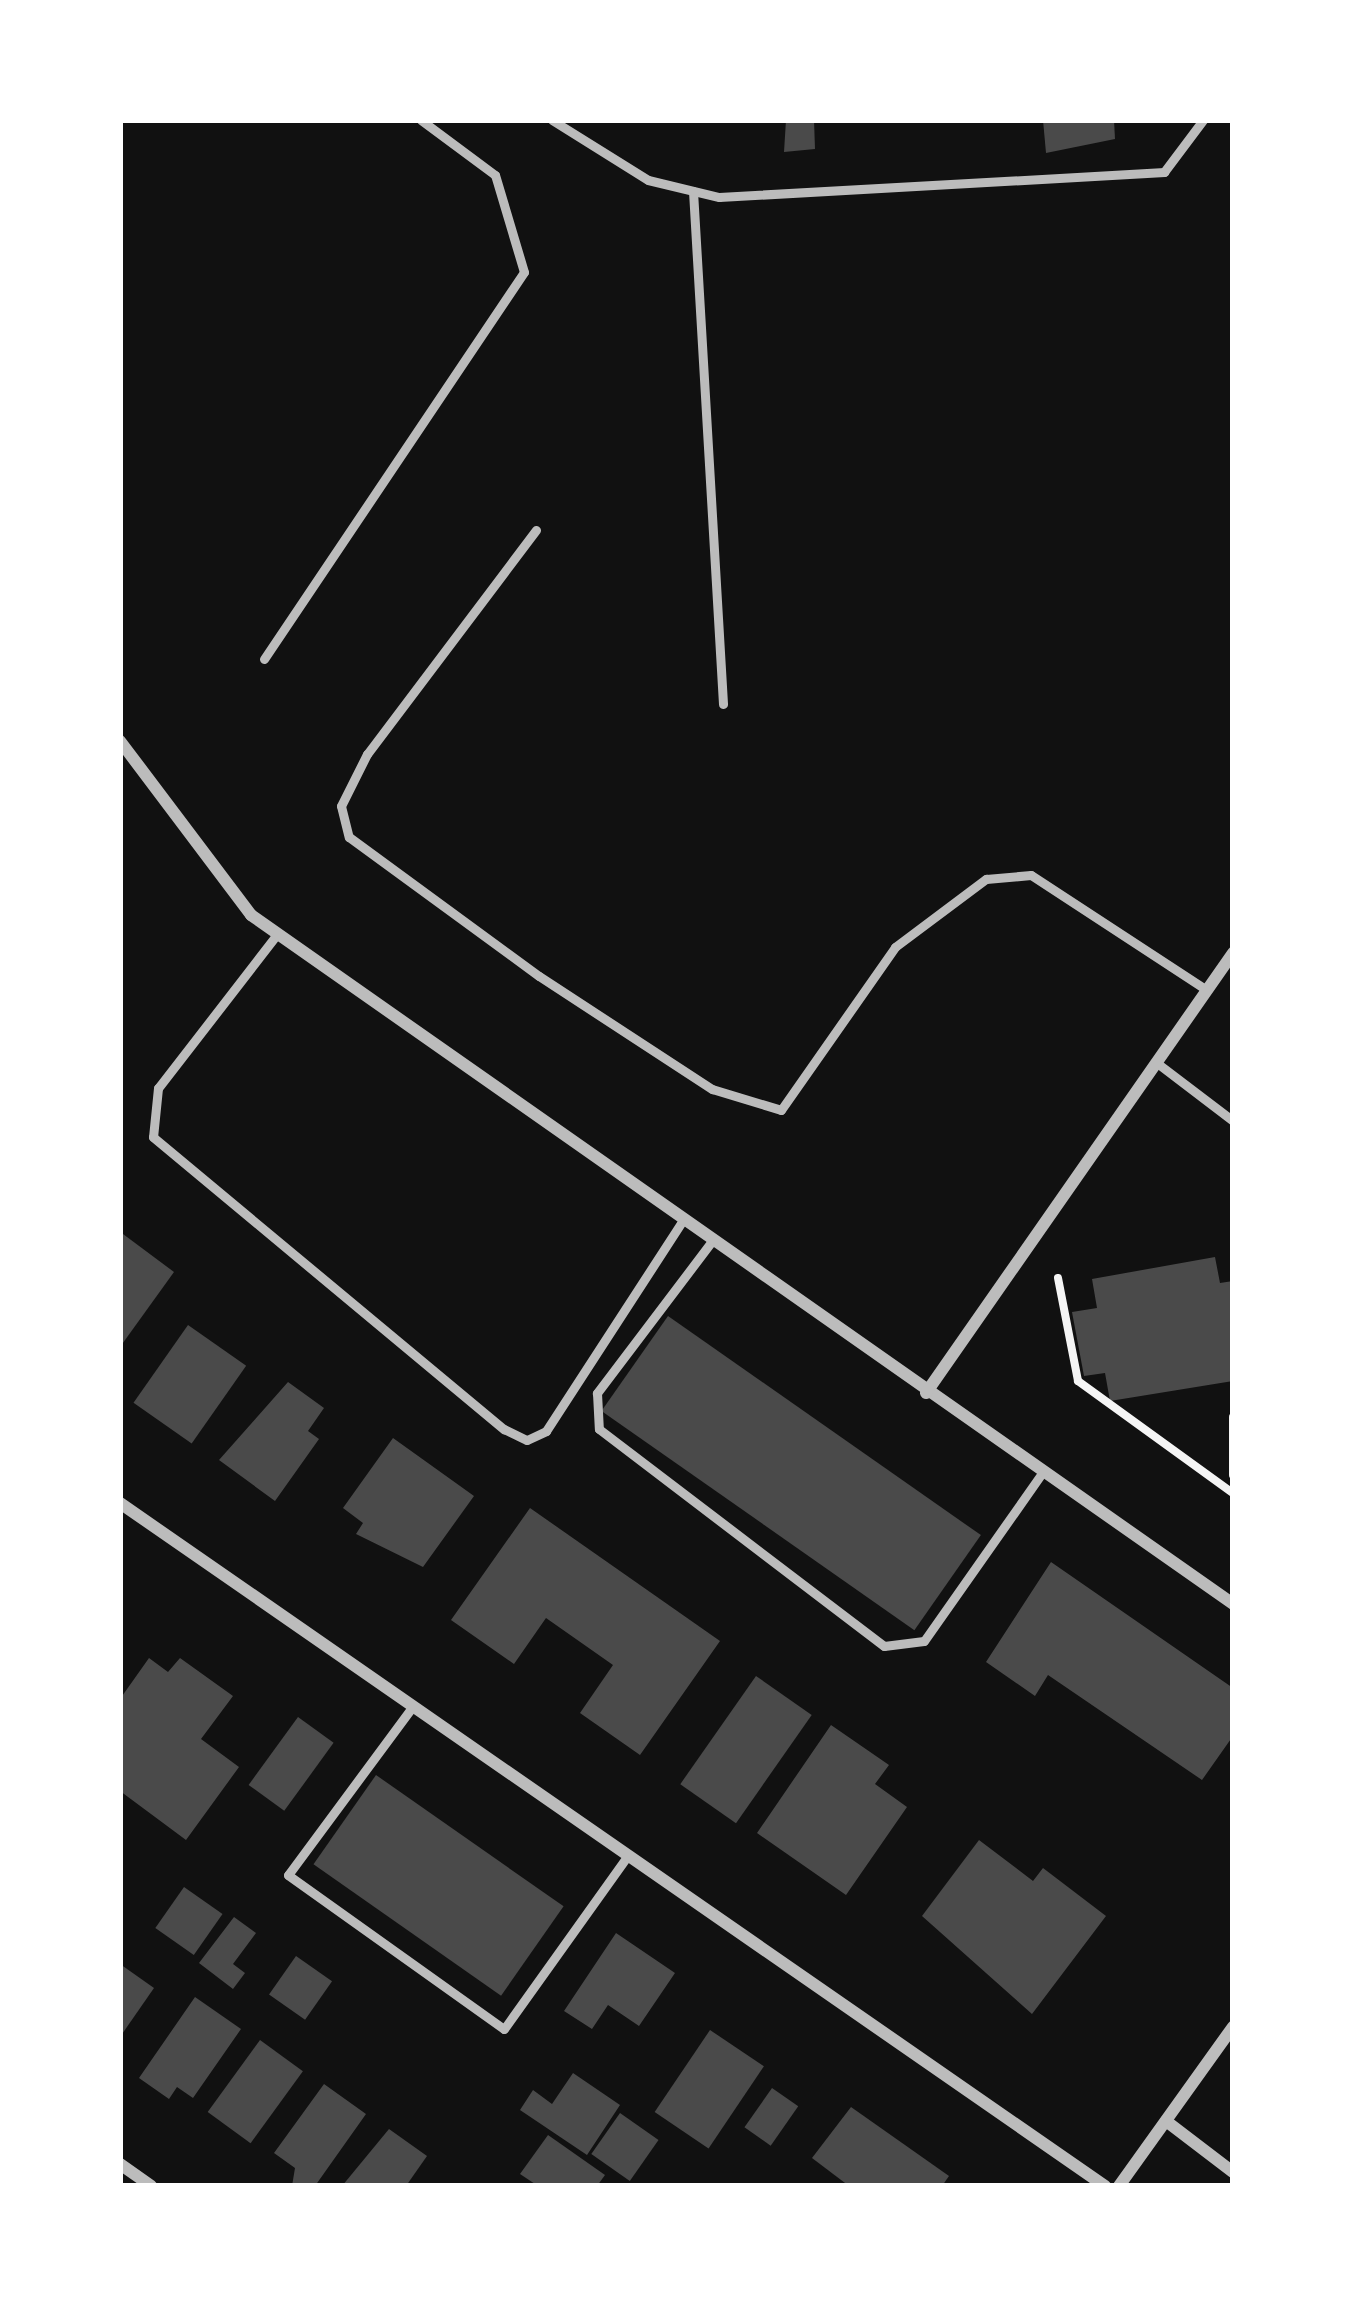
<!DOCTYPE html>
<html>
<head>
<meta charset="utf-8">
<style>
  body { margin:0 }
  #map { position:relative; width:1353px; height:2306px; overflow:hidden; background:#111; font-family:"Golos Text",sans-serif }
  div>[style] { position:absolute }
  .building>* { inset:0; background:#4a4a4a; transform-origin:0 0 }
  .path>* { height:8px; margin:-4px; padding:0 4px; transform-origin:4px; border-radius:4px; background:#f5f5f5 }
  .service>* { height:9px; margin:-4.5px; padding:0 4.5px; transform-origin:4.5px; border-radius:4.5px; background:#bcbcbc }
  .minor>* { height:12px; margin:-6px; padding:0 6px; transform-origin:6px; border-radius:6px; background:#bcbcbc }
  span { translate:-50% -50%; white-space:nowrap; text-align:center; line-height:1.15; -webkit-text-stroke:9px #fff; paint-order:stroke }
  .frame { position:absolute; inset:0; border:123px solid #fff; pointer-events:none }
</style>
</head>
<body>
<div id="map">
  <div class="building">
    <i style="clip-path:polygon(786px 120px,814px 120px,815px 149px,784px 152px)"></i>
    <i style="clip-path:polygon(1043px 120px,1114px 120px,1115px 139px,1046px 153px)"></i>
    <i style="clip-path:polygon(123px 1234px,174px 1272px,120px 1347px,120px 1239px)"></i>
    <i style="clip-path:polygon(1215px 1257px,1220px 1283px,1233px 1281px,1233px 1381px,1110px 1401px,1105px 1373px,1084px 1376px,1072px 1312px,1097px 1308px,1092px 1279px)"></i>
    <i style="left:668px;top:1316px;width:382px;height:116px;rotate:35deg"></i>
    <i style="left:188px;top:1325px;width:71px;height:95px;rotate:35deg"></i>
    <i style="clip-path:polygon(288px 1382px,324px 1408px,308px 1431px,319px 1439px,275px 1501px,219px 1460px)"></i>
    <i style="clip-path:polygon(393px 1438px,474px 1496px,423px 1567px,356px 1534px,363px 1523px,343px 1508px)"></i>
    <i style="clip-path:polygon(530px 1508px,720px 1641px,640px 1755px,580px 1713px,613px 1665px,546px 1618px,514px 1664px,451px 1620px)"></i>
    <i style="clip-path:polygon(1051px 1562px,1233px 1688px,1233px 1736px,1202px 1780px,1048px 1675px,1035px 1696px,986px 1662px)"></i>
    <i style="clip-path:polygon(149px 1658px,168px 1672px,180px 1658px,233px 1696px,201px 1739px,239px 1767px,186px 1840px,120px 1791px,120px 1699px)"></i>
    <i style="left:756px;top:1676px;width:68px;height:132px;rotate:35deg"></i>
    <i style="left:298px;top:1717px;width:44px;height:84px;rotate:36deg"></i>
    <i style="clip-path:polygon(831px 1725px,889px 1765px,875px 1784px,907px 1807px,846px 1895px,757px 1833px)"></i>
    <i style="left:376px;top:1775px;width:229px;height:109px;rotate:35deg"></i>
    <i style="clip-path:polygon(979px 1840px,1033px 1881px,1043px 1868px,1106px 1916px,1032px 2014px,922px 1916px)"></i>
    <i style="left:184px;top:1887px;width:47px;height:50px;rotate:35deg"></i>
    <i style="clip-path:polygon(234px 1917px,256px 1933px,233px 1964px,245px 1973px,233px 1989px,199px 1963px)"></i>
    <i style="clip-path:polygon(616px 1933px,675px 1973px,639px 2026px,608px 2005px,592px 2029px,564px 2011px)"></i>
    <i style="left:296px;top:1956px;width:44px;height:47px;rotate:35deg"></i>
    <i style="clip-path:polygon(120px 1964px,154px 1988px,120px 2037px)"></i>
    <i style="clip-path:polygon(195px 1997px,241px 2029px,193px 2098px,177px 2087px,169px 2099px,139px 2078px)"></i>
    <i style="left:710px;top:2030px;width:65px;height:99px;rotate:34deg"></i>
    <i style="left:260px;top:2040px;width:53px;height:89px;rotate:36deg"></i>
    <i style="clip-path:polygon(573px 2073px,620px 2105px,587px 2155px,520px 2110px,533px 2090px,552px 2104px)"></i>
    <i style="clip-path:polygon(324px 2084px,366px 2114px,315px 2186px,292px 2186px,295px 2168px,274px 2153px)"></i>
    <i style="left:772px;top:2088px;width:32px;height:48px;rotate:35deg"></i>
    <i style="clip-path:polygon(851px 2107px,949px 2176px,942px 2186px,849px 2186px,812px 2158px)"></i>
    <i style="left:620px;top:2113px;width:47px;height:50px;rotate:35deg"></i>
    <i style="clip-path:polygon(389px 2129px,427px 2156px,406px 2186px,342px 2186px)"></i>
    <i style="clip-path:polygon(548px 2135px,605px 2175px,597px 2186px,538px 2186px,520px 2174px)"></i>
  </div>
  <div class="path">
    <i style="left:1058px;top:1278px;width:105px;rotate:79deg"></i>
    <i style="left:1078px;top:1381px;width:191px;rotate:35.9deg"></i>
    <i style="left:1233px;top:1417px;width:58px;rotate:90deg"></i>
  </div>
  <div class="service">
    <i style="left:552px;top:120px;width:113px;rotate:32deg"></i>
    <i style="left:648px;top:180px;width:73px;rotate:13.5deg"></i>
    <i style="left:719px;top:197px;width:446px;rotate:-3.2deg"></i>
    <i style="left:1164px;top:172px;width:65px;rotate:-53.1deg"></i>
    <i style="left:693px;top:191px;width:514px;rotate:86.65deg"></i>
    <i style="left:536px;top:530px;width:281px;rotate:127deg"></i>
    <i style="left:367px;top:754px;width:58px;rotate:116.6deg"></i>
    <i style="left:341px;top:806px;width:32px;rotate:76deg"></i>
    <i style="left:349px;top:837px;width:235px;rotate:36.2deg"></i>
    <i style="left:539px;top:976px;width:207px;rotate:33.2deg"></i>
    <i style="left:712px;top:1089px;width:72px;rotate:16.9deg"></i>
    <i style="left:781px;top:1110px;width:199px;rotate:-55deg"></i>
    <i style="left:895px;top:947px;width:114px;rotate:-36.8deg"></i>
    <i style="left:986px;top:879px;width:45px;rotate:-5.1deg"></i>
    <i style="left:1031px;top:875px;width:210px;rotate:33.2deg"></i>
    <i style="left:264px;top:659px;width:466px;rotate:-56.1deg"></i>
    <i style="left:524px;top:272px;width:101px;rotate:-106.6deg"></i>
    <i style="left:495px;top:175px;width:92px;rotate:-143.4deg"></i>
    <i style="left:278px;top:933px;width:196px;rotate:127.7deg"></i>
    <i style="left:158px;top:1088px;width:49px;rotate:95.8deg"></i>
    <i style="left:153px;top:1137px;width:457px;rotate:39.8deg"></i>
    <i style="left:504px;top:1429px;width:25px;rotate:26deg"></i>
    <i style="left:527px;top:1440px;width:21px;rotate:-25deg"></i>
    <i style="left:546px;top:1431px;width:252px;rotate:-57deg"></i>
    <i style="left:1157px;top:1063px;width:96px;rotate:37.3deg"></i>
    <i style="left:712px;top:1241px;width:191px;rotate:127.1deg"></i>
    <i style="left:597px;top:1393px;width:36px;rotate:87deg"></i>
    <i style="left:599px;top:1429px;width:358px;rotate:37.3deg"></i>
    <i style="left:884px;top:1646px;width:40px;rotate:-7.1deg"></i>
    <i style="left:924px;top:1641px;width:205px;rotate:-54.9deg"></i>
    <i style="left:413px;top:1706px;width:210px;rotate:126.5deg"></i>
    <i style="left:288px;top:1875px;width:265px;rotate:35.5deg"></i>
    <i style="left:504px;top:2029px;width:214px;rotate:-54.5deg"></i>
  </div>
  <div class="minor">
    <i style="left:120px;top:741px;width:218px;rotate:53deg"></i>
    <i style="left:251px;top:915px;width:1200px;rotate:35.05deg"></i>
    <i style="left:926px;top:1393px;width:537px;rotate:-55.1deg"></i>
    <i style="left:120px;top:1503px;width:1199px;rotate:34.74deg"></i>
    <i style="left:1166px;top:2121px;width:84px;rotate:37.3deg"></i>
    <i style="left:120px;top:2164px;width:38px;rotate:35deg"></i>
    <i style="left:1119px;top:2186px;width:196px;rotate:-54.4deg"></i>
  </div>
  <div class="frame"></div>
</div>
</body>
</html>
